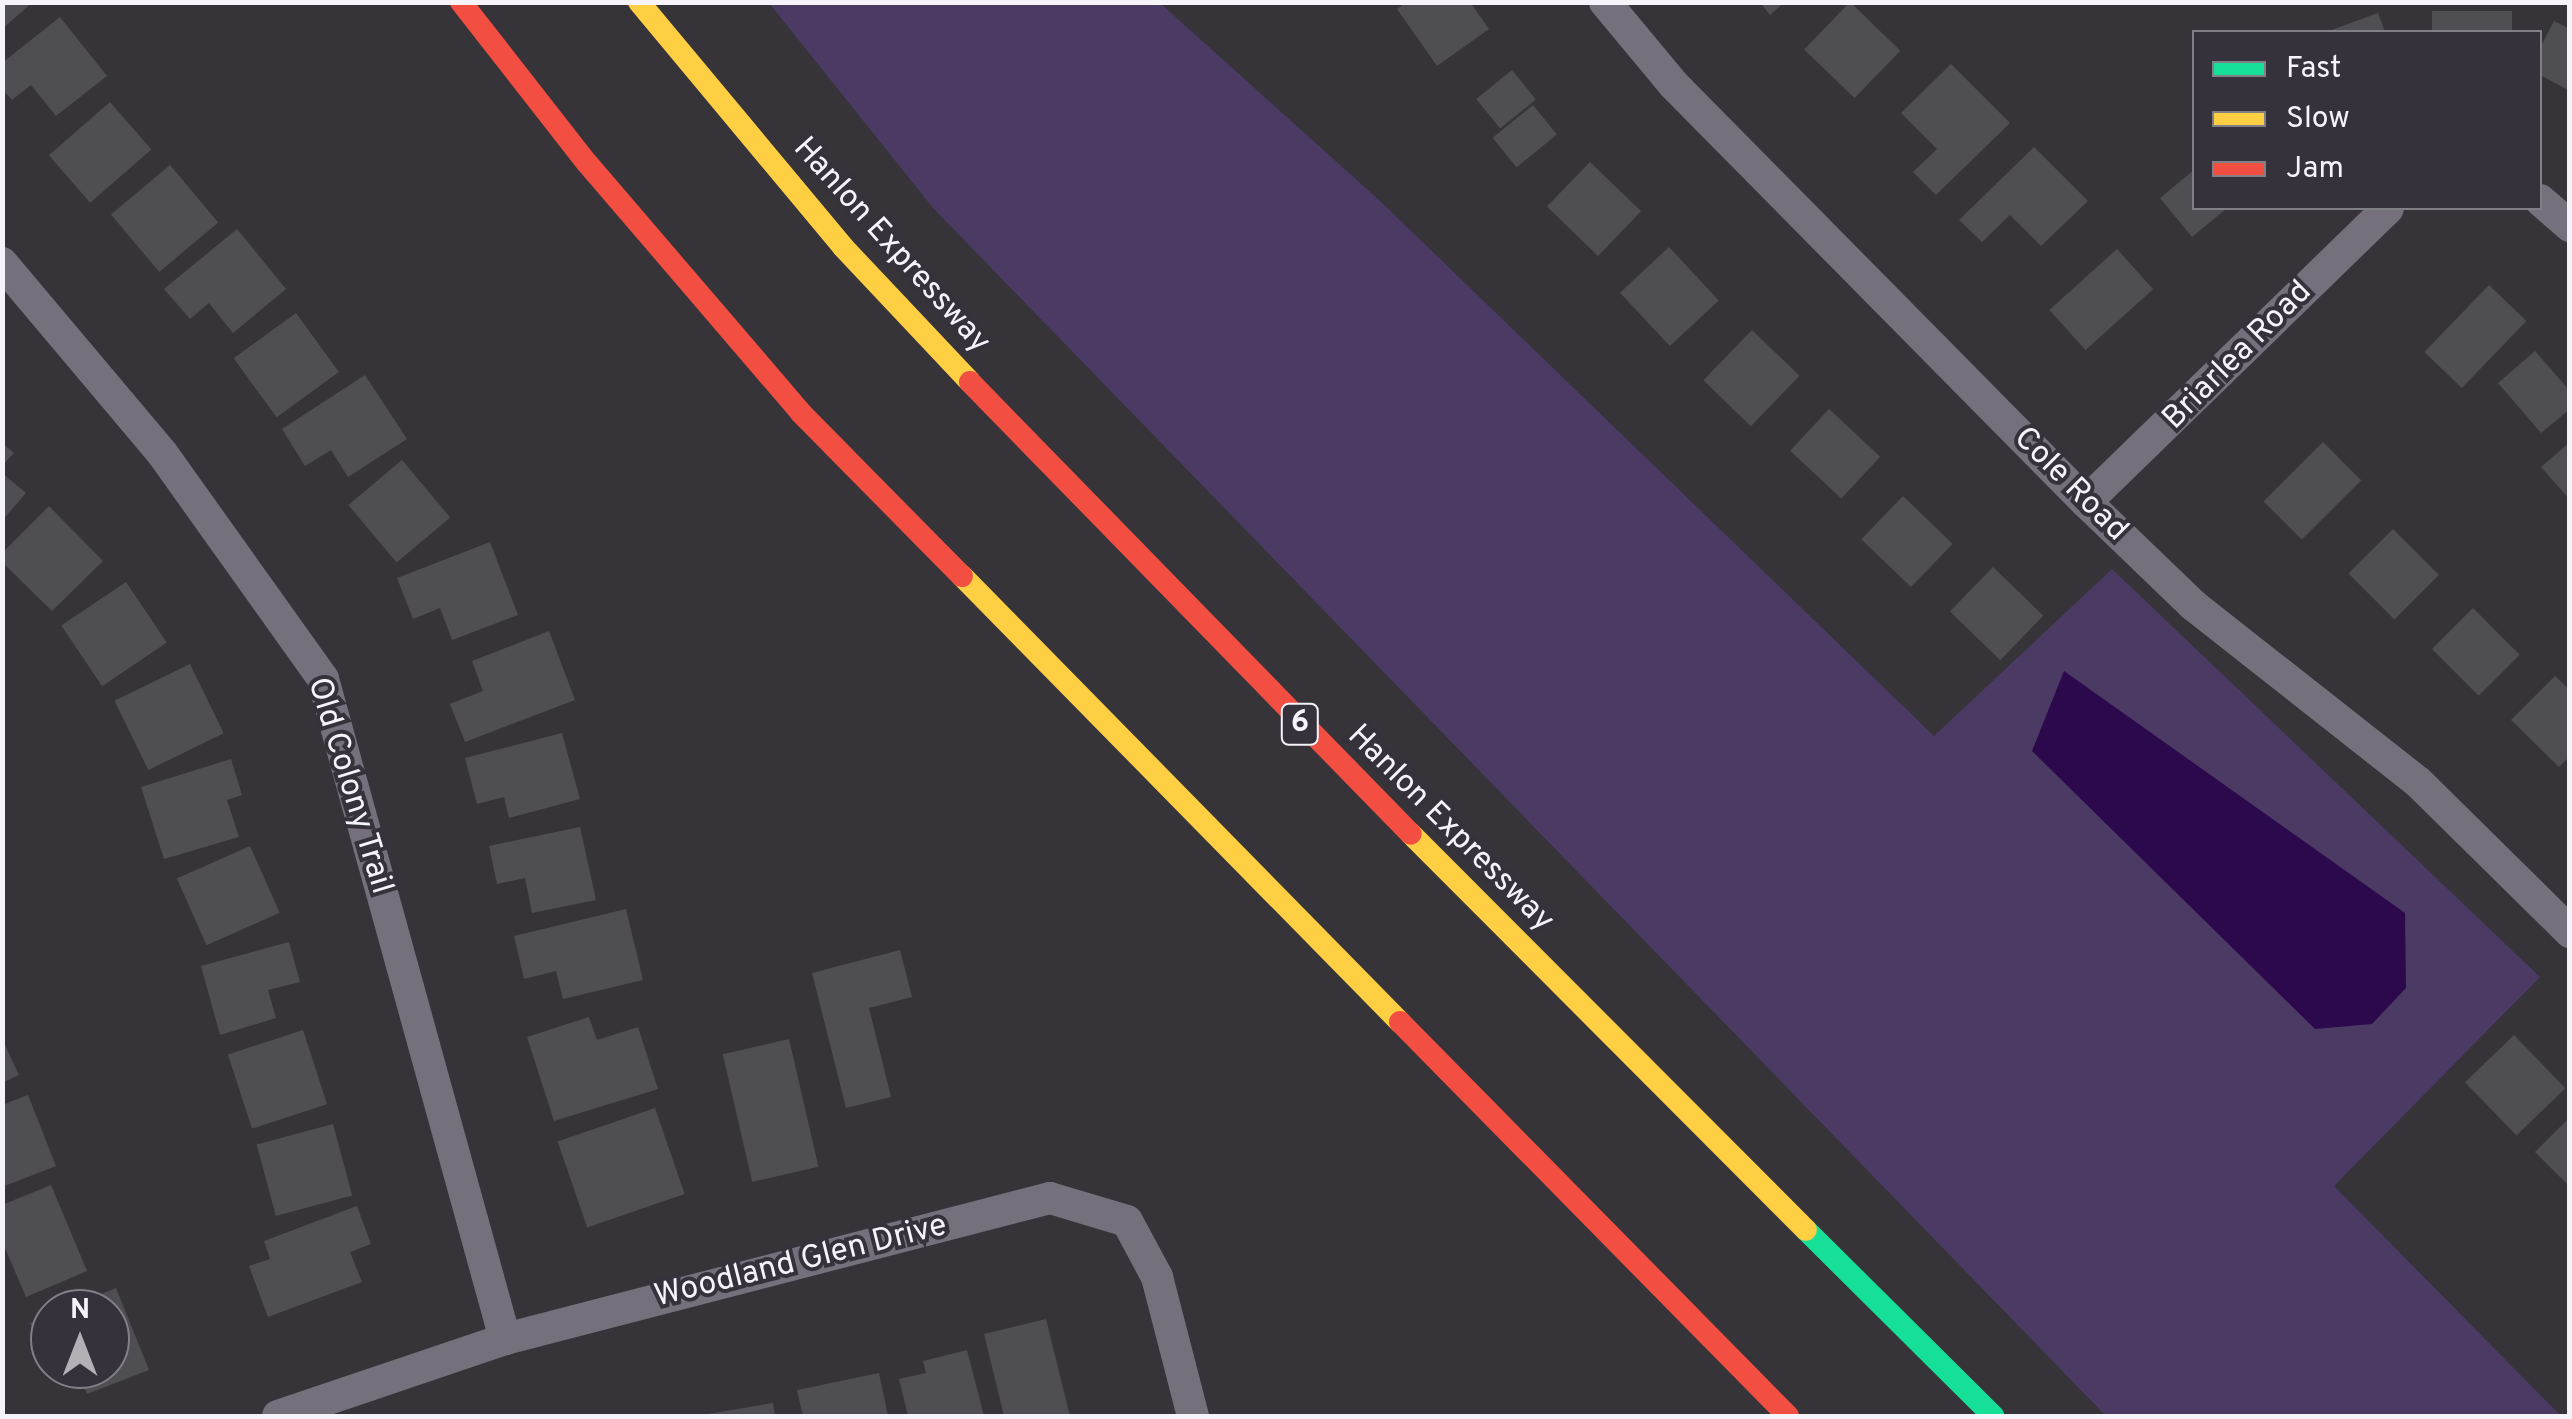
<!DOCTYPE html>
<html>
<head>
<meta charset="utf-8">
<style>
  body { margin:0 }
  #map { position:relative; width:2572px; height:1419px; overflow:hidden; background:#363439; font-family:Overpass,sans-serif }
  div>[style] { position:absolute }
  .green>* { inset:0; background:#4b3a64 }
  .water>* { inset:0; background:#2c094c }
  .building>* { inset:0; background:#4f4e53; transform-origin:0 0 }
  .street>* { height:32px; margin:-16px; padding:0 16px; transform-origin:16px; border-radius:16px; background:#75707b }
  .fast>* { height:22px; margin:-11px; padding:0 11px; transform-origin:11px; border-radius:11px; background:#16e098 }
  .slow>* { height:22px; margin:-11px; padding:0 11px; transform-origin:11px; border-radius:11px; background:#ffcf43 }
  .jam>* { height:22px; margin:-11px; padding:0 11px; transform-origin:11px; border-radius:11px; background:#f24e42 }
  span { translate:-50% -50%; white-space:nowrap; text-align:center; line-height:1.15; -webkit-text-stroke:8px #35323b; paint-order:stroke }
  .shield-label span { padding:2px 8px; background:#35323b; border:2px solid; border-radius:8px; -webkit-text-stroke-width:0 }
  .shield-label { font-size:30px; color:#f6f4fa; font-weight:700 }
  .street-label { font-size:32px; color:#f6f4fa }
  .frame { position:absolute; inset:0; border:5px solid #f6f4fa; pointer-events:none }
  .legend { position:absolute; left:2192px; top:30px; width:350px; height:180px; box-sizing:border-box; background:#35323b; border:2px solid #828087; margin:0; padding:12px 18px; list-style:none; font-size:30px; color:#f6f4fa }
  .legend li { display:flex; align-items:center; gap:20px; height:50px }
  .legend b { width:50px; border:2px solid #828087 }
  .north { position:absolute; left:30px; top:1289px; width:100px; height:100px; box-sizing:border-box; background:#35323b; border:2px solid #828087; border-radius:50%; rotate:0deg; font-size:28px; font-weight:700; line-height:40px; text-align:center; color:#f6f4fa }
  .north::after { content:''; display:block; margin:auto; width:35px; height:45px; background:#b3b1b6; clip-path:polygon(50% 0,100% 100%,50% 72%,0 100%) }
</style>
</head>
<body>
<div id="map">
  <div class="green">
    <i style="clip-path:polygon(769px 3px,1160px 3px,1379px 200px,1934px 736px,2112px 569px,2540px 977px,2334px 1186px,2561px 1416px,2106px 1416px,933px 208px)"></i>
  </div>
  <div class="water">
    <i style="clip-path:polygon(2064px 671px,2405px 913px,2406px 988px,2372px 1024px,2315px 1029px,2032px 751px)"></i>
  </div>
  <div class="building">
    <i style="clip-path:polygon(2px 2px,33px 2px,2px 29px)"></i>
    <i style="clip-path:polygon(1407px 2px,1470px 2px,1489px 29px,1437px 66px,1397px 9px)"></i>
    <i style="clip-path:polygon(1760px 2px,1785px 2px,1770px 15px)"></i>
    <i style="left:1850px;top:2px;width:70px;height:66px;rotate:44deg"></i>
    <i style="left:2432px;top:11px;width:80px;height:21px"></i>
    <i style="clip-path:polygon(2378px 13px,2385px 32px,2326px 32px)"></i>
    <i style="clip-path:polygon(60px 17px,107px 76px,56px 116px,31px 85px,12px 100px,2px 89px,2px 63px)"></i>
    <i style="clip-path:polygon(2554px 21px,2570px 29px,2570px 91px,2540px 75px,2540px 48px)"></i>
    <i style="clip-path:polygon(1951px 64px,2010px 123px,1936px 195px,1913px 172px,1937px 149px,1901px 113px)"></i>
    <i style="left:1512px;top:70px;width:38px;height:46px;rotate:51deg"></i>
    <i style="left:110px;top:102px;width:63px;height:81px;rotate:49deg"></i>
    <i style="left:1533px;top:105px;width:38px;height:52px;rotate:51deg"></i>
    <i style="clip-path:polygon(2034px 147px,2088px 201px,2041px 246px,2010px 215px,1982px 242px,1959px 220px)"></i>
    <i style="left:1590px;top:162px;width:71px;height:62px;rotate:44deg"></i>
    <i style="left:170px;top:165px;width:75px;height:77px;rotate:50deg"></i>
    <i style="clip-path:polygon(2194px 170px,2194px 208px,2227px 208px,2192px 237px,2160px 198px)"></i>
    <i style="clip-path:polygon(237px 229px,286px 289px,233px 333px,209px 303px,190px 319px,164px 289px)"></i>
    <i style="left:1669px;top:247px;width:73px;height:67px;rotate:47deg"></i>
    <i style="left:2117px;top:249px;width:54px;height:91px;rotate:48deg"></i>
    <i style="left:2489px;top:285px;width:52px;height:93px;rotate:44deg"></i>
    <i style="left:296px;top:313px;width:73px;height:77px;rotate:54deg"></i>
    <i style="left:1752px;top:330px;width:66px;height:70px;rotate:44deg"></i>
    <i style="clip-path:polygon(2535px 351px,2570px 391px,2570px 409px,2541px 433px,2498px 383px)"></i>
    <i style="clip-path:polygon(365px 375px,407px 439px,348px 477px,331px 450px,305px 466px,282px 429px)"></i>
    <i style="left:1829px;top:409px;width:70px;height:57px;rotate:43deg"></i>
    <i style="left:2323px;top:442px;width:54px;height:84px;rotate:45deg"></i>
    <i style="clip-path:polygon(2570px 442px,2570px 500px,2541px 467px)"></i>
    <i style="clip-path:polygon(2px 443px,14px 453px,2px 466px)"></i>
    <i style="left:402px;top:460px;width:75px;height:70px;rotate:50deg"></i>
    <i style="clip-path:polygon(2px 473px,26px 493px,2px 521px)"></i>
    <i style="left:1903px;top:496px;width:69px;height:60px;rotate:44deg"></i>
    <i style="clip-path:polygon(49px 506px,103px 561px,52px 611px,2px 562px,2px 553px)"></i>
    <i style="left:2393px;top:529px;width:65px;height:63px;rotate:45deg"></i>
    <i style="clip-path:polygon(490px 542px,518px 615px,452px 640px,440px 608px,413px 619px,397px 578px)"></i>
    <i style="left:1993px;top:567px;width:70px;height:62px;rotate:44deg"></i>
    <i style="left:126px;top:582px;width:73px;height:78px;rotate:56deg"></i>
    <i style="left:2473px;top:608px;width:66px;height:58px;rotate:45deg"></i>
    <i style="clip-path:polygon(549px 631px,575px 700px,465px 742px,450px 704px,483px 691px,472px 661px)"></i>
    <i style="left:190px;top:664px;width:77px;height:84px;rotate:64deg"></i>
    <i style="clip-path:polygon(2555px 676px,2570px 690px,2570px 756px,2559px 767px,2511px 720px)"></i>
    <i style="clip-path:polygon(562px 733px,580px 799px,509px 818px,504px 797px,477px 804px,465px 758px)"></i>
    <i style="clip-path:polygon(231px 759px,242px 795px,227px 800px,239px 837px,164px 859px,141px 787px)"></i>
    <i style="clip-path:polygon(580px 827px,596px 900px,532px 913px,525px 878px,497px 884px,489px 846px)"></i>
    <i style="left:250px;top:846px;width:73px;height:80px;rotate:66deg"></i>
    <i style="clip-path:polygon(626px 909px,643px 980px,563px 999px,556px 971px,524px 979px,514px 936px)"></i>
    <i style="clip-path:polygon(289px 942px,300px 982px,268px 990px,276px 1018px,220px 1035px,201px 966px)"></i>
    <i style="clip-path:polygon(900px 950px,912px 997px,869px 1008px,891px 1097px,846px 1108px,812px 973px)"></i>
    <i style="clip-path:polygon(589px 1017px,597px 1040px,638px 1027px,658px 1089px,554px 1121px,527px 1037px)"></i>
    <i style="left:303px;top:1030px;width:78px;height:79px;rotate:72deg"></i>
    <i style="left:2514px;top:1035px;width:74px;height:68px;rotate:46deg"></i>
    <i style="clip-path:polygon(2px 1039px,19px 1075px,2px 1083px)"></i>
    <i style="left:789px;top:1039px;width:131px;height:68px;rotate:77deg"></i>
    <i style="clip-path:polygon(28px 1095px,56px 1166px,2px 1187px,2px 1105px)"></i>
    <i style="left:655px;top:1108px;width:91px;height:103px;rotate:71deg"></i>
    <i style="clip-path:polygon(2570px 1117px,2570px 1187px,2535px 1152px)"></i>
    <i style="left:333px;top:1124px;width:74px;height:79px;rotate:75deg"></i>
    <i style="clip-path:polygon(51px 1185px,87px 1271px,26px 1297px,2px 1241px,2px 1205px)"></i>
    <i style="clip-path:polygon(357px 1206px,371px 1244px,350px 1252px,362px 1282px,268px 1317px,249px 1266px,270px 1259px,264px 1241px)"></i>
    <i style="clip-path:polygon(116px 1288px,149px 1370px,87px 1394px,77px 1369px,110px 1369px,110px 1309px,65px 1309px)"></i>
    <i style="clip-path:polygon(50px 1315px,50px 1361px,46px 1363px,30px 1323px)"></i>
    <i style="clip-path:polygon(1046px 1319px,1070px 1416px,1004px 1416px,984px 1334px)"></i>
    <i style="clip-path:polygon(967px 1350px,984px 1416px,908px 1416px,899px 1379px,926px 1373px,923px 1361px)"></i>
    <i style="clip-path:polygon(879px 1373px,888px 1416px,803px 1416px,797px 1390px)"></i>
    <i style="clip-path:polygon(773px 1403px,775px 1416px,709px 1416px,708px 1414px)"></i>
  </div>
  <div class="street">
    <i style="left:1605px;top:2px;width:108px;rotate:50.3deg"></i>
    <i style="left:1674px;top:85px;width:586px;rotate:45.35deg"></i>
    <i style="left:2086px;top:502px;width:149px;rotate:43.9deg"></i>
    <i style="left:2193px;top:605px;width:286px;rotate:38.2deg"></i>
    <i style="left:2418px;top:782px;width:214px;rotate:44.6deg"></i>
    <i style="left:2540px;top:200px;width:40px;rotate:41deg"></i>
    <i style="left:2px;top:263px;width:248px;rotate:49.9deg"></i>
    <i style="left:162px;top:453px;width:277px;rotate:54.5deg"></i>
    <i style="left:323px;top:679px;width:685px;rotate:74.58deg"></i>
    <i style="left:2086px;top:502px;width:421px;rotate:-44.2deg"></i>
    <i style="left:278px;top:1416px;width:240px;rotate:-18.7deg"></i>
    <i style="left:505px;top:1339px;width:563px;rotate:-14.51deg"></i>
    <i style="left:1050px;top:1198px;width:80px;rotate:16.6deg"></i>
    <i style="left:1127px;top:1221px;width:64px;rotate:61.8deg"></i>
    <i style="left:1157px;top:1277px;width:144px;rotate:75.5deg"></i>
  </div>
  <div class="fast">
    <i style="left:1806px;top:1230px;width:264px;rotate:44.8deg"></i>
  </div>
  <div class="slow">
    <i style="left:639px;top:2px;width:319px;rotate:50.2deg"></i>
    <i style="left:843px;top:247px;width:185px;rotate:46.7deg"></i>
    <i style="left:962px;top:576px;width:625px;rotate:45.52deg"></i>
    <i style="left:1411px;top:834px;width:559px;rotate:45.07deg"></i>
  </div>
  <div class="jam">
    <i style="left:461px;top:2px;width:204px;rotate:52deg"></i>
    <i style="left:587px;top:163px;width:329px;rotate:49.4deg"></i>
    <i style="left:801px;top:413px;width:229px;rotate:45.4deg"></i>
    <i style="left:970px;top:382px;width:631px;rotate:45.71deg"></i>
    <i style="left:1400px;top:1022px;width:553px;rotate:45.44deg"></i>
  </div>
  <div class="shield-label">
    <span style="left:1300px;top:724px">6</span>
  </div>
  <div class="street-label">
    <span style="left:891px;top:246px;rotate:48deg">Hanlon Expressway</span>
    <span style="left:2238px;top:356px;rotate:-45deg">Briarlea Road</span>
    <span style="left:2070px;top:485px;rotate:45deg">Cole Road</span>
    <span style="left:349px;top:786px;rotate:73deg">Old Colony Trail</span>
    <span style="left:1450px;top:829px;rotate:45deg">Hanlon Expressway</span>
    <span style="left:801px;top:1262px;rotate:-14deg">Woodland Glen Drive</span>
  </div>
  <div class="frame"></div>
  <ul class="legend">
  <li><b style="height:12px;background:#16e098"></b>Fast</li>
  <li><b style="height:12px;background:#ffcf43"></b>Slow</li>
  <li><b style="height:12px;background:#f24e42"></b>Jam</li>
  </ul>
  <div class="north">N</div>
</div>
</body>
</html>
